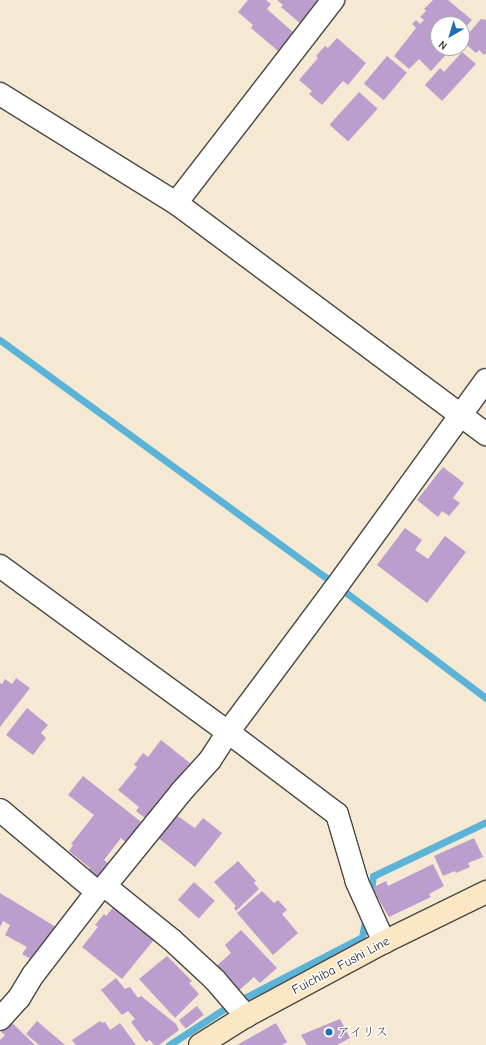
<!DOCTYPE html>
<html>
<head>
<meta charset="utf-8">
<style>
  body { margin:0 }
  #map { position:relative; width:486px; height:1045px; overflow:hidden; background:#f5e9d3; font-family:"Comic Neue","Klee One",sans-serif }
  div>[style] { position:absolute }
  .stream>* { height:7px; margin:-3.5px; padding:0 3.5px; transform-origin:3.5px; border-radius:3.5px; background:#5bb4d8 }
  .building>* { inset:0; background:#bb9ece; transform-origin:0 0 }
  .roads { filter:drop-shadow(1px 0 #494844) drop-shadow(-1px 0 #494844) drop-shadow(0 1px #494844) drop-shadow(0 -1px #494844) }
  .street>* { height:22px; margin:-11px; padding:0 11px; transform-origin:11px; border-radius:11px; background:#fff }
  .secondary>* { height:22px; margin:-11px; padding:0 11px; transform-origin:11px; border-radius:11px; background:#fce6c4 }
  .dots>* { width:11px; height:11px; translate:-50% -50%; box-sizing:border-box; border:2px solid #fff; border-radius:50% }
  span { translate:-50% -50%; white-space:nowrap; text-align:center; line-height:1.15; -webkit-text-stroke:3px #fff; paint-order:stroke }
  .street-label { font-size:13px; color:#2b2b2b }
  .poi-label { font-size:13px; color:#2b2b2b }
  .left { translate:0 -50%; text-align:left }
  .north { position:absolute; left:430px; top:16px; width:40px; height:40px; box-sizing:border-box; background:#fff; border:1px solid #aaa; border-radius:50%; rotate:218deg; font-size:11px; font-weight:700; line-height:16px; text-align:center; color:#2b2b2b }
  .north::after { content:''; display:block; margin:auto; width:14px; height:18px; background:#1f6fb2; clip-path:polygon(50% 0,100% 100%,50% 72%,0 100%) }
</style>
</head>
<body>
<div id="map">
  <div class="stream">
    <i style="left:0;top:340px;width:401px;rotate:36.1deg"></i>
    <i style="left:324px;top:576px;width:203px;rotate:37deg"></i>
    <i style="left:370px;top:897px;width:21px;rotate:-82deg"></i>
    <i style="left:373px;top:876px;width:125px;rotate:-25.5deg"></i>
    <i style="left:169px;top:1045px;width:69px;rotate:-33.2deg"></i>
    <i style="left:227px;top:1007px;width:152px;rotate:-27.4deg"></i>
    <i style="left:362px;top:937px;width:20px;rotate:-79deg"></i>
  </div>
  <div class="building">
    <i style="clip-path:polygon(248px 0,266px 0,271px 4px,267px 9px,294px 33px,278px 51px,251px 28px,253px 25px,238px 12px)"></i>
    <i style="clip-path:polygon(277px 0,316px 0,319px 2px,301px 24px,281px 7px,283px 5px)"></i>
    <i style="clip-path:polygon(433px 0,448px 0,472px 20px,462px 31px,462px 24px,438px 24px,438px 48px,452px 48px,431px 71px,419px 59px,409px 69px,394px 56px,416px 28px,412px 24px,416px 20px,420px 24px,424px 20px,420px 17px,426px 11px,424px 9px)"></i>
    <i style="clip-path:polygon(481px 19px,486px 20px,486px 53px,484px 55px,479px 50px,476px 53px,462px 41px)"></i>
    <i style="clip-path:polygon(337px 38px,366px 63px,348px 85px,343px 81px,322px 105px,309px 94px,312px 91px,299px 80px,318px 58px,316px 56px,325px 46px,328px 48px)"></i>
    <i style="clip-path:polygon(462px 52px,476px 64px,442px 101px,425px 85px,440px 68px,444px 72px)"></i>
    <i style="left:387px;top:56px;width:26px;height:36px;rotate:40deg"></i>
    <i style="left:359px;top:92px;width:25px;height:44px;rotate:42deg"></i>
    <i style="clip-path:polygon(443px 467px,464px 483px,453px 498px,460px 503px,449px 516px,442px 511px,438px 517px,417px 500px)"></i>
    <i style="clip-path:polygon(405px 528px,422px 540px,415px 550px,428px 559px,445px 536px,466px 552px,427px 603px,377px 565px)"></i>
    <i style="clip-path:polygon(16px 678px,30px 688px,0 727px,0 683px,2px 684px,5px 679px,12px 684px)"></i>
    <i style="clip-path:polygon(27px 708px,48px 725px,41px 733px,46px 738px,33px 755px,6px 735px)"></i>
    <i style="clip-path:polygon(161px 740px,190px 763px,156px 805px,160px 807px,149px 821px,136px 811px,139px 807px,118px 790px,137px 767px,134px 765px,143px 753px,148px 757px)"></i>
    <i style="clip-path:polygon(83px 776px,145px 825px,129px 845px,121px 838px,104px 860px,112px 866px,98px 883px,86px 874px,90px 868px,69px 851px,73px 845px,71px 844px,94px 815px,68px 795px)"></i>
    <i style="clip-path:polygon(173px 813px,195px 828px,203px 818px,222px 833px,195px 867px,157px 837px)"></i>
    <i style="clip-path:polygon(474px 838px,483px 857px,468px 863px,470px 867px,456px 873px,455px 871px,443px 876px,434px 856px)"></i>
    <i style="clip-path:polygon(238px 861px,256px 881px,254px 883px,259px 889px,236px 911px,234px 908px,236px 906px,214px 882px)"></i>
    <i style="clip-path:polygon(433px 864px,444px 886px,429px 894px,431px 897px,389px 917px,372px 888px,386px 881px,388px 886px)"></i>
    <i style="left:194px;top:882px;width:28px;height:24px;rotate:42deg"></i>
    <i style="clip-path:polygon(262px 891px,274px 903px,278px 900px,287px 910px,282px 914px,298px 933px,273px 955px,237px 913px)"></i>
    <i style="clip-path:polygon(0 893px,56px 927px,36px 962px,22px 954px,27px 947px,5px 935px,10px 925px,3px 921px,0 927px)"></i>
    <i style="clip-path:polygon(115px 905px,157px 936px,122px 979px,82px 947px,98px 927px,95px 925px,104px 914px,106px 916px)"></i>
    <i style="clip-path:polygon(241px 930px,277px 968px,260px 983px,254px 977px,235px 994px,212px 970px,231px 953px,225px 945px)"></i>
    <i style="clip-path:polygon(167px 956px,192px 981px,189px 983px,199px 994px,175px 1018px,139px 979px)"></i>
    <i style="clip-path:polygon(116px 978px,125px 989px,130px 987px,138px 998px,141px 996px,176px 1024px,179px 1030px,159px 1045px,154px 1045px,150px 1040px,146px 1042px,131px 1022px,135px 1019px,128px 1011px,122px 1015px,101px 990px)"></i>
    <i style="left:197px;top:1006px;width:11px;height:23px;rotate:52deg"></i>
    <i style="clip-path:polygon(7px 1018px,35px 1045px,0 1045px,0 1040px,5px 1035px,0 1031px,0 1026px)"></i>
    <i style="clip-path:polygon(340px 1019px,350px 1038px,337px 1045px,307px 1045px,301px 1035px)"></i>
    <i style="clip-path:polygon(37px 1021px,65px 1045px,39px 1045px,26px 1034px)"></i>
    <i style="clip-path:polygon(100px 1021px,102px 1023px,105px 1022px,110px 1030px,120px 1023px,136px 1045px,76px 1045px,72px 1040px)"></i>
    <i style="clip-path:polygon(276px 1023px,287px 1042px,282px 1045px,237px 1045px)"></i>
  </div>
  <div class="roads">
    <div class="street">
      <i style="left:0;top:94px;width:207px;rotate:31.8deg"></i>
      <i style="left:176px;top:203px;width:387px;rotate:36.7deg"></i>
      <i style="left:176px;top:203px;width:257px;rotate:-52.3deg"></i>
      <i style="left:0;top:566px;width:282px;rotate:36.1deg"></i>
      <i style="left:228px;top:732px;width:136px;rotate:37deg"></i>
      <i style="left:337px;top:814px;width:71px;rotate:73.6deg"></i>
      <i style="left:357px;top:882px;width:66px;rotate:65.8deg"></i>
      <i style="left:0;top:810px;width:127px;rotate:40.2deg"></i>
      <i style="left:105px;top:886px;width:86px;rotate:38.9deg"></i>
      <i style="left:172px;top:940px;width:59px;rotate:42.9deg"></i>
      <i style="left:215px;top:980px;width:48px;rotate:49.3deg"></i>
      <i style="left:0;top:1019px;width:28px;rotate:-48deg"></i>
      <i style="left:19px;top:998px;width:27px;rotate:-59deg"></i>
      <i style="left:33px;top:975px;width:105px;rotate:-52.4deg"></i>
      <i style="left:97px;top:892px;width:10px;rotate:-37deg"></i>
      <i style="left:105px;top:886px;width:121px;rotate:-51deg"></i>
      <i style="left:181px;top:792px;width:43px;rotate:-47.8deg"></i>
      <i style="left:210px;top:760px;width:33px;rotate:-57deg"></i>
      <i style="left:228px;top:732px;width:177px;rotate:-53.3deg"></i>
      <i style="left:334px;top:590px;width:259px;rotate:-54.1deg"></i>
    </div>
    <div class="secondary">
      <i style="left:200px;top:1045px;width:54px;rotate:-32.2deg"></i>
      <i style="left:246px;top:1016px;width:157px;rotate:-28.2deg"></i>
      <i style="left:384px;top:942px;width:114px;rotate:-26.1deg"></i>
    </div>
  </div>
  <div class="dots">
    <i style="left:329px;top:1032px;background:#1f6fb2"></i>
  </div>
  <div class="street-label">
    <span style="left:341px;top:966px;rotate:-28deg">Fuichiba Fushi Line</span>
  </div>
  <div class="poi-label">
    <span class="left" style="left:337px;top:1032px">アイリス</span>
  </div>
  <div class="north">N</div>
</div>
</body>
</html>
